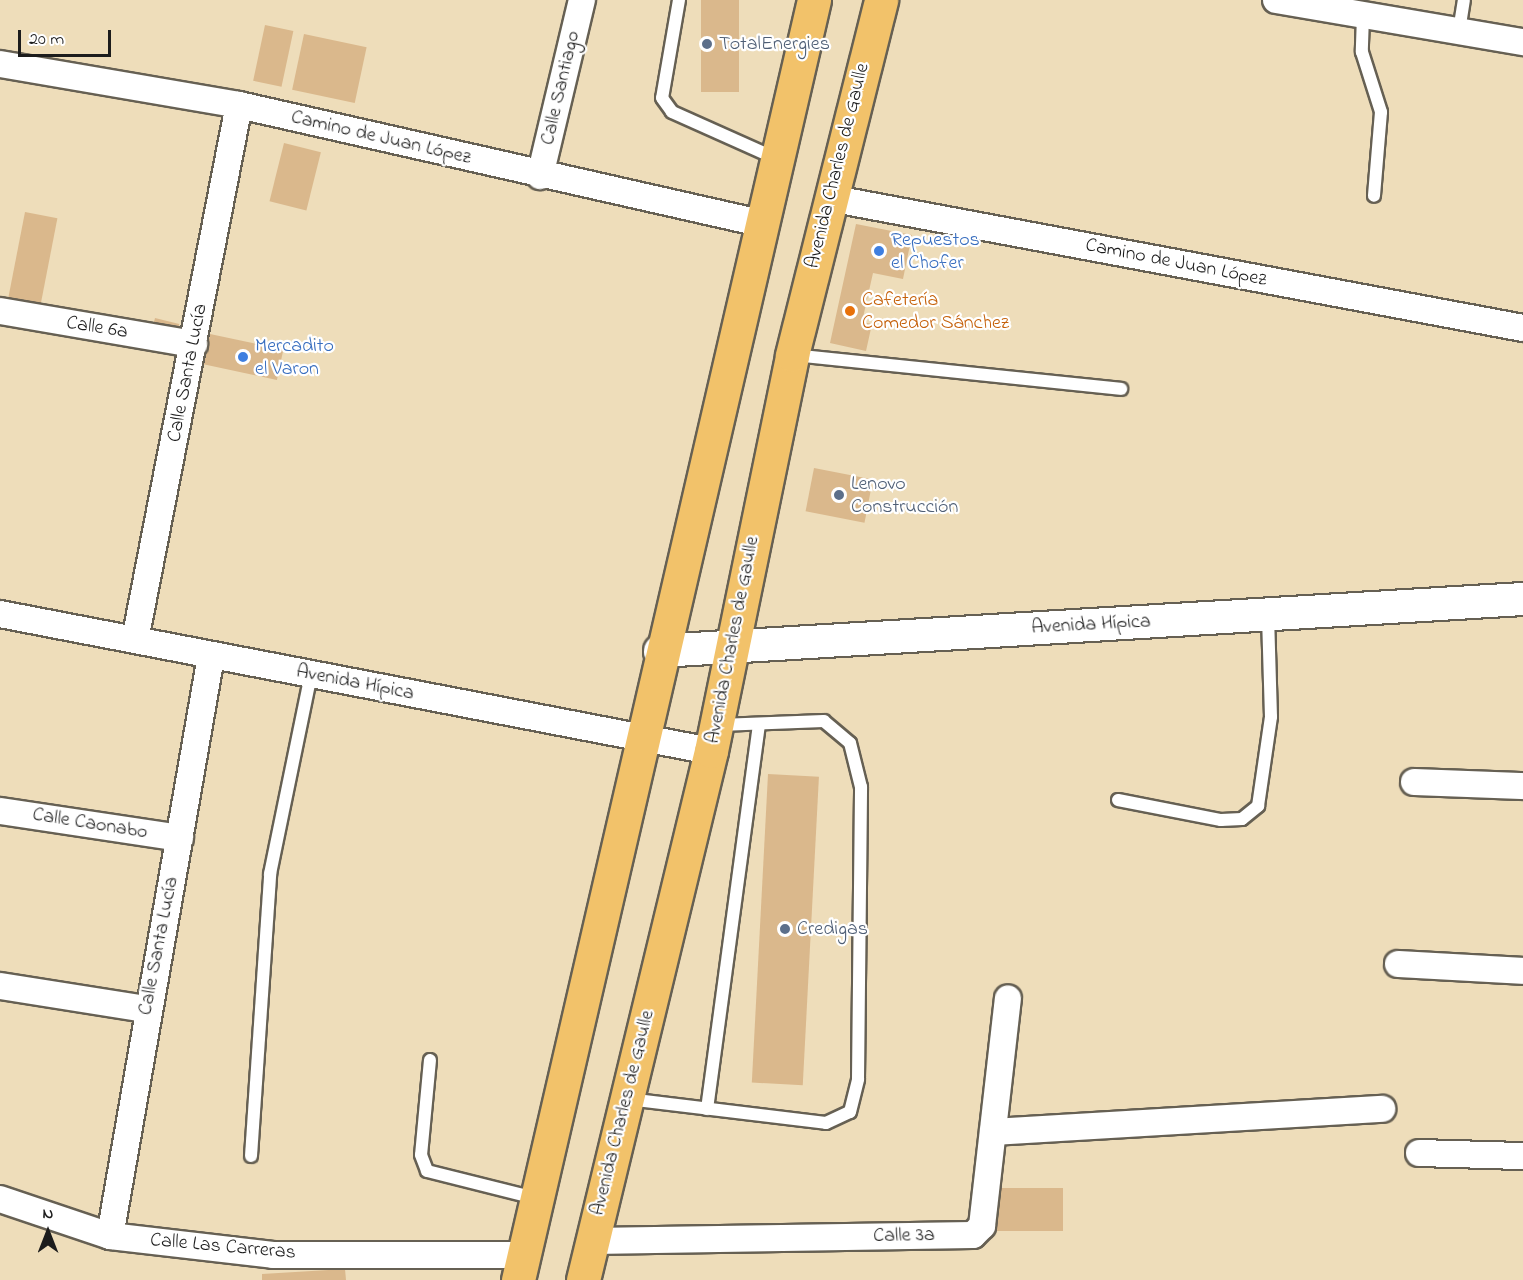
<!DOCTYPE html>
<html>
<head>
<meta charset="utf-8">
<style>
  body { margin:0 }
  #map { position:relative; width:1523px; height:1280px; overflow:hidden; background:#eeddba; font-family:"Indie Flower",sans-serif }
  div>[style] { position:absolute }
  .building>* { inset:0; background:#dab88c; transform-origin:0 0 }
  .roads { filter:drop-shadow(2px 0 #666053) drop-shadow(-2px 0 #666053) drop-shadow(0 2px #666053) drop-shadow(0 -2px #666053) }
  .service>* { height:12px; margin:-6px; padding:0 6px; transform-origin:6px; border-radius:6px; background:#fff }
  .minor>* { height:26px; margin:-13px; padding:0 13px; transform-origin:13px; border-radius:13px; background:#fff }
  .tertiary>* { height:32px; margin:-16px; padding:0 16px; transform-origin:16px; border-radius:16px; background:#fff }
  .primary>* { height:33px; margin:-16.5px; padding:0 16.5px; transform-origin:16.5px; border-radius:16.5px; background:#f2c26a }
  .dots>* { width:16px; height:16px; translate:-50% -50%; box-sizing:border-box; border:3px solid #fff; border-radius:50% }
  span { translate:-50% -50%; white-space:nowrap; text-align:center; line-height:1.15; -webkit-text-stroke:4.5px #fff; paint-order:stroke }
  .service-label { font-size:20px; color:#4e5e75 }
  .left { translate:0 -50%; text-align:left }
  .street-label { font-size:20px; color:#1c1c1c }
  .shop-label { font-size:20px; color:#366cbe }
  .food-label { font-size:20px; color:#c56008 }
  .north { position:absolute; left:18px; top:1202px; width:60px; height:60px; -webkit-text-stroke:4px #fff; paint-order:stroke; rotate:0deg; font-size:16px; font-weight:700; line-height:24px; text-align:center; color:#1c1c1c }
  .north::after { content:''; display:block; margin:auto; width:21px; height:27px; background:#1c1c1c; clip-path:polygon(50% 0,100% 100%,50% 72%,0 100%) }
  .scale { position:absolute; left:18px; top:30px; width:93px; height:27px; box-sizing:border-box; border:3px solid #1c1c1c; border-top:0; padding-left:8px; font-size:18px; line-height:21px; white-space:nowrap; color:#1c1c1c; -webkit-text-stroke:4px #fff; paint-order:stroke }
</style>
</head>
<body>
<div id="map">
  <div class="building">
    <i style="left:701px;top:0;width:38px;height:92px"></i>
    <i style="left:265px;top:25px;width:29px;height:57px;rotate:12deg"></i>
    <i style="left:304px;top:34px;width:64px;height:57px;rotate:12deg"></i>
    <i style="left:284px;top:143px;width:38px;height:60px;rotate:14deg"></i>
    <i style="left:25px;top:212px;width:33px;height:95px;rotate:11deg"></i>
    <i style="clip-path:polygon(856px 224px,912px 235px,903px 279px,873px 273px,862px 322px,872px 324px,866px 351px,830px 343px)"></i>
    <i style="left:155px;top:318px;width:25px;height:15px;rotate:14deg"></i>
    <i style="left:210px;top:334px;width:75px;height:31px;rotate:12deg"></i>
    <i style="left:814px;top:468px;width:60px;height:44px;rotate:11deg"></i>
    <i style="left:768px;top:774px;width:51px;height:309px;rotate:3deg"></i>
    <i style="left:1063px;top:1188px;width:43px;height:66px;rotate:90deg"></i>
    <i style="clip-path:polygon(345px 1269px,346px 1280px,262px 1280px,262px 1274px)"></i>
  </div>
  <div class="roads">
    <div class="service">
      <i style="left:679px;top:0;width:99px;rotate:99.8deg"></i>
      <i style="left:662px;top:98px;width:17px;rotate:54deg"></i>
      <i style="left:672px;top:112px;width:113px;rotate:24.1deg"></i>
      <i style="left:1363px;top:16px;width:36px;rotate:92deg"></i>
      <i style="left:1362px;top:52px;width:63px;rotate:72.4deg"></i>
      <i style="left:1381px;top:112px;width:84px;rotate:94.8deg"></i>
      <i style="left:1459px;top:31px;width:31px;rotate:-81deg"></i>
      <i style="left:793px;top:355px;width:330px;rotate:5.9deg"></i>
      <i style="left:1118px;top:800px;width:105px;rotate:11deg"></i>
      <i style="left:1221px;top:820px;width:21px;rotate:-3deg"></i>
      <i style="left:1242px;top:819px;width:21px;rotate:-39deg"></i>
      <i style="left:1258px;top:806px;width:90px;rotate:-81.7deg"></i>
      <i style="left:1271px;top:717px;width:102px;rotate:-91.7deg"></i>
      <i style="left:430px;top:1060px;width:95px;rotate:95.4deg"></i>
      <i style="left:421px;top:1155px;width:17px;rotate:69deg"></i>
      <i style="left:427px;top:1171px;width:111px;rotate:14deg"></i>
      <i style="left:628px;top:1099px;width:199px;rotate:6.9deg"></i>
      <i style="left:826px;top:1123px;width:26px;rotate:-25deg"></i>
      <i style="left:850px;top:1112px;width:34px;rotate:-76deg"></i>
      <i style="left:858px;top:1079px;width:292px;rotate:-89.4deg"></i>
      <i style="left:861px;top:787px;width:45px;rotate:-104deg"></i>
      <i style="left:850px;top:743px;width:34px;rotate:-140deg"></i>
      <i style="left:824px;top:721px;width:105px;rotate:177.8deg"></i>
      <i style="left:707px;top:1109px;width:388px;rotate:-82.3deg"></i>
      <i style="left:251px;top:1156px;width:283px;rotate:-86.1deg"></i>
      <i style="left:270px;top:874px;width:203px;rotate:-78.4deg"></i>
    </div>
    <div class="minor">
      <i style="left:1276px;top:0;width:251px;rotate:9.7deg"></i>
      <i style="left:0;top:64px;width:242px;rotate:9.7deg"></i>
      <i style="left:239px;top:105px;width:534px;rotate:12.76deg"></i>
      <i style="left:540px;top:176px;width:181px;rotate:-76.6deg"></i>
      <i style="left:829px;top:198px;width:706px;rotate:10.61deg"></i>
      <i style="left:0;top:311px;width:197px;rotate:9.7deg"></i>
      <i style="left:0;top:614px;width:724px;rotate:10.91deg"></i>
      <i style="left:135px;top:640px;width:545px;rotate:-79deg"></i>
      <i style="left:1414px;top:782px;width:109px;rotate:2.1deg"></i>
      <i style="left:0;top:811px;width:182px;rotate:8.5deg"></i>
      <i style="left:1398px;top:964px;width:125px;rotate:3.2deg"></i>
      <i style="left:0;top:986px;width:148px;rotate:9deg"></i>
      <i style="left:993px;top:1132px;width:390px;rotate:-3.4deg"></i>
      <i style="left:1419px;top:1153px;width:104px;rotate:1.7deg"></i>
      <i style="left:0;top:1199px;width:116px;rotate:18.6deg"></i>
      <i style="left:110px;top:1236px;width:164px;rotate:6.6deg"></i>
      <i style="left:273px;top:1255px;width:251px"></i>
      <i style="left:110px;top:1236px;width:589px;rotate:-80.12deg"></i>
      <i style="left:592px;top:1241px;width:381px;rotate:-0.9deg"></i>
      <i style="left:973px;top:1235px;width:13px;rotate:-45deg"></i>
      <i style="left:982px;top:1226px;width:229px;rotate:-83.5deg"></i>
    </div>
    <div class="tertiary">
      <i style="left:660px;top:651px;width:865px;rotate:-3.45deg"></i>
    </div>
    <div class="primary">
      <i style="left:518px;top:1280px;width:1314px;rotate:-76.98deg"></i>
      <i style="left:583px;top:1280px;width:544px;rotate:-76.4deg"></i>
      <i style="left:711px;top:751px;width:404px;rotate:-78.4deg"></i>
      <i style="left:792px;top:355px;width:366px;rotate:-75.9deg"></i>
    </div>
  </div>
  <div class="dots">
    <i style="left:707px;top:44px;background:#5c6f8a"></i>
    <i style="left:879px;top:251px;background:#3f7fe0"></i>
    <i style="left:850px;top:311px;background:#e8710a"></i>
    <i style="left:243px;top:357px;background:#3f7fe0"></i>
    <i style="left:839px;top:495px;background:#5c6f8a"></i>
    <i style="left:785px;top:929px;background:#5c6f8a"></i>
  </div>
  <div class="service-label">
    <span class="left" style="left:719px;top:44px">TotalEnergies</span>
    <span class="left" style="left:851px;top:496px">Lenovo<br>Construcción</span>
    <span class="left" style="left:797px;top:929px">Credigas</span>
  </div>
  <div class="street-label">
    <span style="left:561px;top:88px;rotate:-77deg">Calle Santiago</span>
    <span style="left:381px;top:138px;rotate:13deg">Camino de Juan López</span>
    <span style="left:838px;top:166px;rotate:-76deg">Avenida Charles de Gaulle</span>
    <span style="left:1176px;top:263px;rotate:11deg">Camino de Juan López</span>
    <span style="left:97px;top:328px;rotate:9deg">Calle 6a</span>
    <span style="left:188px;top:373px;rotate:-79deg">Calle Santa Lucía</span>
    <span style="left:1091px;top:625px;rotate:-3deg">Avenida Hípica</span>
    <span style="left:733px;top:640px;rotate:-79deg">Avenida Charles de Gaulle</span>
    <span style="left:355px;top:683px;rotate:11deg">Avenida Hípica</span>
    <span style="left:90px;top:824px;rotate:9deg">Calle Caonabo</span>
    <span style="left:159px;top:946px;rotate:-79deg">Calle Santa Lucía</span>
    <span style="left:623px;top:1113px;rotate:-76deg">Avenida Charles de Gaulle</span>
    <span style="left:904px;top:1236px;rotate:-1deg">Calle 3a</span>
    <span style="left:223px;top:1247px;rotate:5deg">Calle Las Carreras</span>
  </div>
  <div class="shop-label">
    <span class="left" style="left:891px;top:252px">Repuestos<br>el Chofer</span>
    <span class="left" style="left:255px;top:358px">Mercadito<br>el Varon</span>
  </div>
  <div class="food-label">
    <span class="left" style="left:862px;top:312px">Cafetería<br>Comedor Sánchez</span>
  </div>
  <div class="north">N</div>
  <div class="scale">20 m</div>
</div>
</body>
</html>
